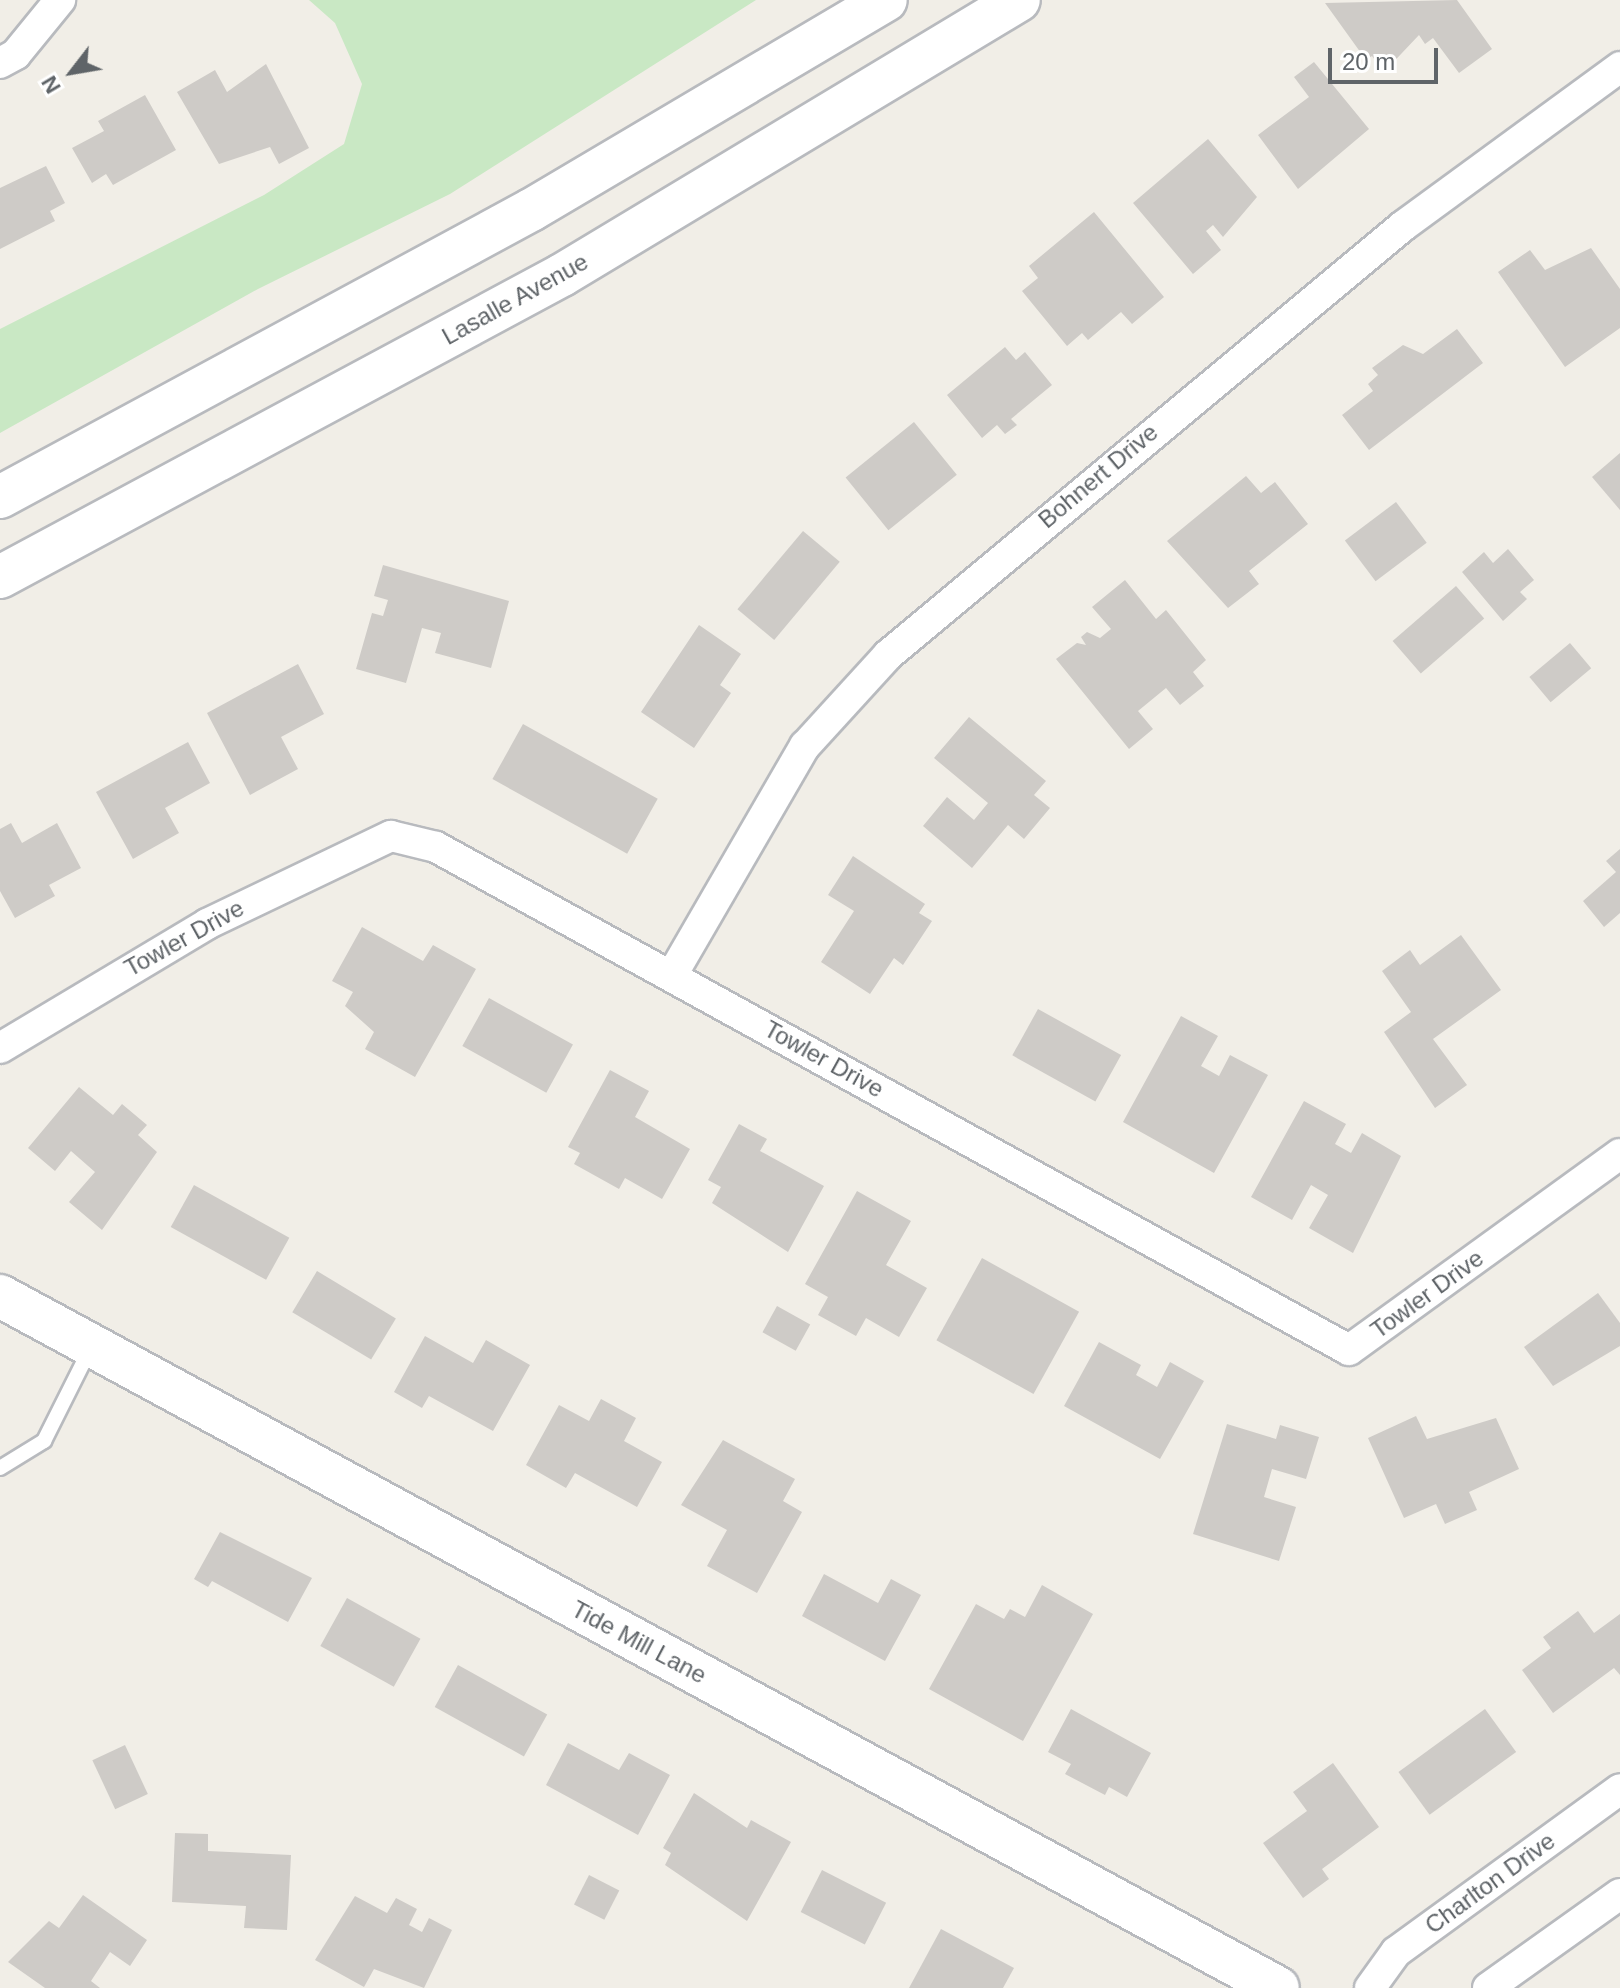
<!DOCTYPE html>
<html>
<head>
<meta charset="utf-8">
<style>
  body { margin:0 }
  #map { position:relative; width:1620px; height:1988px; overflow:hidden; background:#f1eee7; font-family:Arial,sans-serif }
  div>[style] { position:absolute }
  .green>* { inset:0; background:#c9e8c4 }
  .building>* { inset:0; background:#cecbc7; transform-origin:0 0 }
  .roads { filter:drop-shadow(2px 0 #b8babe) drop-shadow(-2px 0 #b8babe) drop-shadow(0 2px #b8babe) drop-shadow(0 -2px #b8babe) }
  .lane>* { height:14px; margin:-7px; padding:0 7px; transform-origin:7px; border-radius:7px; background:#fff }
  .street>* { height:30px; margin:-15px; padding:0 15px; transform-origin:15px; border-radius:15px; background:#fff }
  .secondary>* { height:42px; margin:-21px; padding:0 21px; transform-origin:21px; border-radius:21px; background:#fff }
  span { translate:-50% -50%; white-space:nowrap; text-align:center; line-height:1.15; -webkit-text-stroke:6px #fff; paint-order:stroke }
  .street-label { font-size:24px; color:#5f6468 }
  .north { position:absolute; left:32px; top:32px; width:80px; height:80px; -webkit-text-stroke:6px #fff; paint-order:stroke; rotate:239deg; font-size:22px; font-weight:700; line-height:32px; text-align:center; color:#5f6468 }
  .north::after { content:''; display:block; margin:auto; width:28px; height:36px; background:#5f6468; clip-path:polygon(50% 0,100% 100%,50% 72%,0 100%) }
  .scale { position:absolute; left:1328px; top:48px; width:110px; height:36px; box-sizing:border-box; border:4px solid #5f6468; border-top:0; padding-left:10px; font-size:24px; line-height:28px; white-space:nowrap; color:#5f6468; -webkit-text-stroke:6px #fff; paint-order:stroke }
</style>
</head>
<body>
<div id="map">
  <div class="green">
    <i style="clip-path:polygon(309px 0,756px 0,450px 194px,258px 289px,0 433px,0 329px,264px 195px,344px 144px,362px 84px,335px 23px)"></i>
  </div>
  <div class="building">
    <i style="clip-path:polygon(1457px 0,1492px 49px,1459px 73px,1433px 38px,1425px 44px,1419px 35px,1384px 72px,1372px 56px,1366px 60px,1325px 3px)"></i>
    <i style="clip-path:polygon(1314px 62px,1369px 129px,1298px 189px,1258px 135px,1309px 97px,1294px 77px)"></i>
    <i style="clip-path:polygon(266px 64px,309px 148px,279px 164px,270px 147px,219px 164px,177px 92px,215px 70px,227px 92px)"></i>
    <i style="clip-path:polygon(145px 95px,176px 150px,113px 185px,106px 174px,92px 183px,72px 148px,104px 131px,98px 121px)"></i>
    <i style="clip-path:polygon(1208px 139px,1257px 197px,1223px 237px,1213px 225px,1206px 231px,1221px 250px,1193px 274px,1133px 203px)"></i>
    <i style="clip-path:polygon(46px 166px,65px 203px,50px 211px,55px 221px,0 249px,0 188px)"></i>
    <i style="clip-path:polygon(1094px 212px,1164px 297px,1132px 324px,1121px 312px,1088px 340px,1082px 333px,1067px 346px,1022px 291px,1038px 278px,1029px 266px)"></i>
    <i style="clip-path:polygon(1591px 248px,1620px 289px,1620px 328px,1565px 367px,1498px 272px,1530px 250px,1545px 270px)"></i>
    <i style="clip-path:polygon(1457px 329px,1483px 363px,1369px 450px,1342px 415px,1373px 391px,1368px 384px,1378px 375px,1372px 368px,1403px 345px,1423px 354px)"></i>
    <i style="clip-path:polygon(1005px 347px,1016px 360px,1025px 352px,1052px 385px,1011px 419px,1017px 425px,1005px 434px,997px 425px,982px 438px,947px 395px)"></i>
    <i style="left:914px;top:422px;width:68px;height:88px;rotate:51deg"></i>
    <i style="clip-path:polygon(1620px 453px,1620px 510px,1592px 477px)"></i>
    <i style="clip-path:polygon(1246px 476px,1261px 493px,1275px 482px,1308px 524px,1249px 571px,1259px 584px,1228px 608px,1167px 541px)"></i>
    <i style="left:1396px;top:502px;width:51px;height:64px;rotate:53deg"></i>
    <i style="left:803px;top:531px;width:48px;height:102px;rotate:40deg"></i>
    <i style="clip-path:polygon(1508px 549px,1534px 580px,1520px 592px,1527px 599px,1503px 621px,1462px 572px,1484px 552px,1493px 563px)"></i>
    <i style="clip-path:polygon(383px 565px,509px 601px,491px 668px,435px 653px,441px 633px,422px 628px,406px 683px,356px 669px,372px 613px,383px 616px,388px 600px,374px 596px)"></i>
    <i style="clip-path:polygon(1125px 580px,1156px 619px,1166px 610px,1206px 660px,1193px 672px,1204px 686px,1180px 705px,1166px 688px,1138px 711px,1153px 729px,1129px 749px,1056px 659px,1077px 643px,1086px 645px,1081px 637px,1087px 632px,1100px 638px,1111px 629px,1092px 607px)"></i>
    <i style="left:1456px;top:586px;width:43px;height:84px;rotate:49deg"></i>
    <i style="clip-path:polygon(699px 625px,741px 654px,720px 685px,731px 693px,694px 748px,641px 712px)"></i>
    <i style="left:1570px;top:643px;width:33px;height:53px;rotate:50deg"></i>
    <i style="clip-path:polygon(298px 664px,324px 714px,281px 737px,298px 769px,250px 795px,207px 713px)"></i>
    <i style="clip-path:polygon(969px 717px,1046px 781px,1034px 795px,1050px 808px,1024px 839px,1008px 825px,972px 868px,923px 826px,947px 797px,974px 820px,988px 803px,934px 758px)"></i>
    <i style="left:523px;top:724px;width:154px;height:63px;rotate:29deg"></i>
    <i style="clip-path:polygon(188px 742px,210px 783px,165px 808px,179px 833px,133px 859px,96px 792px)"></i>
    <i style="clip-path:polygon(11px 823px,22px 843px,57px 823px,81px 868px,49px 885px,55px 896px,15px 918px,0 891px,0 829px)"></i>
    <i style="clip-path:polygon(1620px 849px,1620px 913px,1604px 927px,1583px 901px,1616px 872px,1606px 861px)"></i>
    <i style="clip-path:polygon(853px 856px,925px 904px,919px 913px,932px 921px,903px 965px,894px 958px,870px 994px,821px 962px,854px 911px,828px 895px)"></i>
    <i style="clip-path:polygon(362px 927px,423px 961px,433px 945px,476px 969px,415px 1077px,365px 1049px,374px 1032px,345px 1006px,353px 992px,332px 981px)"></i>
    <i style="clip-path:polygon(1461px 935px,1501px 990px,1433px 1039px,1467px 1085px,1435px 1108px,1384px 1032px,1411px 1012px,1382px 971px,1410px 950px,1420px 965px)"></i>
    <i style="left:489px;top:998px;width:96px;height:55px;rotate:29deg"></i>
    <i style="left:1038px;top:1009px;width:95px;height:53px;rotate:29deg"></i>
    <i style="clip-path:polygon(1181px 1016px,1218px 1036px,1201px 1066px,1219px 1076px,1230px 1055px,1268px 1075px,1214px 1173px,1123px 1122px)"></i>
    <i style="clip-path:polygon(610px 1070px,649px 1091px,635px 1117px,690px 1149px,662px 1199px,625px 1178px,619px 1189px,574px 1164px,580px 1153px,568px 1147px)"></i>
    <i style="clip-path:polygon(79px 1087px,113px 1115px,122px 1104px,147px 1125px,138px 1135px,157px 1152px,102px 1230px,69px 1202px,95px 1172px,71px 1151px,55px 1171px,28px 1148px)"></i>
    <i style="clip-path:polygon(1304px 1101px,1346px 1124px,1335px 1144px,1351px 1153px,1362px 1133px,1401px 1156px,1353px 1253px,1309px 1228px,1328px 1195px,1311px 1185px,1292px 1220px,1251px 1197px)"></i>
    <i style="clip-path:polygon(739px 1124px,767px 1139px,760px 1151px,824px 1186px,788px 1252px,712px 1203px,721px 1187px,708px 1180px)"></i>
    <i style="left:194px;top:1185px;width:109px;height:48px;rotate:29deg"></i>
    <i style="clip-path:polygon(857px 1191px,911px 1221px,886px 1265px,927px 1288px,899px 1337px,866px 1318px,856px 1336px,818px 1315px,828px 1297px,805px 1284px)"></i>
    <i style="left:982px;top:1258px;width:111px;height:94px;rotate:29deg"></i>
    <i style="left:317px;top:1271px;width:92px;height:48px;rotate:31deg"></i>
    <i style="clip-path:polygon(1598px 1293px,1620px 1323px,1620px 1346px,1553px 1386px,1524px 1347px)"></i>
    <i style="left:777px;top:1306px;width:38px;height:30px;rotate:29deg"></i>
    <i style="clip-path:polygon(425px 1336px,473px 1363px,486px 1340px,530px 1365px,493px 1431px,429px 1396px,422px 1408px,394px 1392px)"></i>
    <i style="clip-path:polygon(1099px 1342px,1141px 1365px,1136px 1375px,1157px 1387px,1170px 1362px,1204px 1381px,1160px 1459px,1064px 1406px)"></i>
    <i style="clip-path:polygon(601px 1399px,636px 1418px,624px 1441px,662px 1462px,637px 1507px,575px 1473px,566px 1488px,526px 1465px,559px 1405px,589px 1421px)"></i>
    <i style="clip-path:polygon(1416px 1416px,1427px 1439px,1496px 1418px,1519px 1469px,1469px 1492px,1477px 1510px,1445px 1524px,1436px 1504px,1404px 1518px,1368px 1438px)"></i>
    <i style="clip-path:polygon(1227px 1424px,1276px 1439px,1280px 1425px,1319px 1437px,1306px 1479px,1272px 1469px,1264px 1497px,1296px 1507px,1279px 1561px,1193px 1534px)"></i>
    <i style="clip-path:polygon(723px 1440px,795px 1479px,783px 1501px,802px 1512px,757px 1593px,707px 1566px,727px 1530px,681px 1505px)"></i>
    <i style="clip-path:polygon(220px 1532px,312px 1578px,288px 1622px,212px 1581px,208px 1587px,194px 1579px)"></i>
    <i style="clip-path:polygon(824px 1574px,878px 1603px,891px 1579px,921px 1595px,885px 1661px,802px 1616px)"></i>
    <i style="clip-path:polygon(1042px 1585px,1093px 1614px,1023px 1741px,929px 1689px,976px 1604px,1004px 1619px,1010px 1609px,1025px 1617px)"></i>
    <i style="left:347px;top:1598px;width:84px;height:55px;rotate:29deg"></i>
    <i style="clip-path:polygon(1578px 1611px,1594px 1633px,1620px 1614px,1620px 1675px,1614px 1668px,1553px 1713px,1522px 1670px,1551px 1648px,1543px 1637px)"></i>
    <i style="left:458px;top:1665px;width:102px;height:48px;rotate:29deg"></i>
    <i style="clip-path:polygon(1071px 1709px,1151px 1753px,1127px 1797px,1109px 1787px,1105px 1795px,1065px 1774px,1071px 1764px,1048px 1752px)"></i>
    <i style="left:1485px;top:1709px;width:53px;height:107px;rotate:54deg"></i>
    <i style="clip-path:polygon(568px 1743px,619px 1770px,629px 1753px,670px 1775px,638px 1835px,546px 1785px)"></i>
    <i style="left:125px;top:1745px;width:54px;height:36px;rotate:65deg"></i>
    <i style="clip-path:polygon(1333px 1763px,1379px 1827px,1322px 1869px,1329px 1879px,1303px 1898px,1263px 1843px,1307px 1811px,1293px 1792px)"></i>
    <i style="clip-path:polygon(694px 1793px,747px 1828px,751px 1820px,791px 1842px,747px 1921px,665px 1865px,671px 1853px,663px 1848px)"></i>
    <i style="clip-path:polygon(175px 1833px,208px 1834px,208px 1851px,291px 1855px,287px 1930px,244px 1928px,246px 1906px,172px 1902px)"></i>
    <i style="left:822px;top:1870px;width:72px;height:47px;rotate:27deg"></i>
    <i style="left:589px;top:1875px;width:34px;height:33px;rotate:27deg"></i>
    <i style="clip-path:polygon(83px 1895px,147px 1940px,130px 1966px,110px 1952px,91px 1981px,100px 1988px,45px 1988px,8px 1962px,49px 1921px,59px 1928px)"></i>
    <i style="clip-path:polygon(355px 1896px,387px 1913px,396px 1898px,417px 1909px,409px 1925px,422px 1932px,429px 1918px,452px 1930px,424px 1988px,374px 1969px,364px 1987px,315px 1960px)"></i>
    <i style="clip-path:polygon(941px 1929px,1014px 1968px,1003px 1988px,909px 1988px)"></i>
  </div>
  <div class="roads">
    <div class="lane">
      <i style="left:0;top:1468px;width:52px;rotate:-31.5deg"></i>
      <i style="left:44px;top:1441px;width:103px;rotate:-63.4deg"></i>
    </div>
    <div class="street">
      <i style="left:0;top:63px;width:18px;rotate:-29deg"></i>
      <i style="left:16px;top:54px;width:70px;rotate:-50.8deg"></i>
      <i style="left:672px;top:975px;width:265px;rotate:-59.9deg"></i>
      <i style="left:805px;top:746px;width:123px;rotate:-47.6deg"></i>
      <i style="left:888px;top:655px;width:670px;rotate:-39.79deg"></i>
      <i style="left:1403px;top:226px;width:269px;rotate:-36.2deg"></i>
      <i style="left:0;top:1048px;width:241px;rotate:-30.9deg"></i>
      <i style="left:207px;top:924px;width:204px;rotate:-25.6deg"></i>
      <i style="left:391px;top:836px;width:46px;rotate:13.7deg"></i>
      <i style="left:436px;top:847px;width:1042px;rotate:28.85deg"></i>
      <i style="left:1349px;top:1350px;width:334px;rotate:-35.9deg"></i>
      <i style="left:1370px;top:1988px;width:44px;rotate:-54.2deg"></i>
      <i style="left:1396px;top:1952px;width:277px;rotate:-36deg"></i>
      <i style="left:1488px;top:1988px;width:162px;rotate:-35.5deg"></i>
    </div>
    <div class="secondary">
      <i style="left:0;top:497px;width:604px;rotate:-28.39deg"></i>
      <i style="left:531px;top:210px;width:412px;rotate:-30.6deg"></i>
      <i style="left:0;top:577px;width:638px;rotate:-28.25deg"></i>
      <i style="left:562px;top:275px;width:533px;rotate:-31.04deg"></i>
      <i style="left:0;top:1296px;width:1453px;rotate:28.43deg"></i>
    </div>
  </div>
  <div class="street-label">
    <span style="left:515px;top:299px;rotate:-29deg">Lasalle Avenue</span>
    <span style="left:1098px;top:476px;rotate:-40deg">Bohnert Drive</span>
    <span style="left:184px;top:938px;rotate:-29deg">Towler Drive</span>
    <span style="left:824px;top:1059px;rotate:29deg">Towler Drive</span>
    <span style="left:1427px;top:1294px;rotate:-36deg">Towler Drive</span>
    <span style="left:639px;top:1642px;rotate:28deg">Tide Mill Lane</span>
    <span style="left:1490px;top:1883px;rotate:-36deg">Charlton Drive</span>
  </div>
  <div class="north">N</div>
  <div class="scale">20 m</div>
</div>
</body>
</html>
